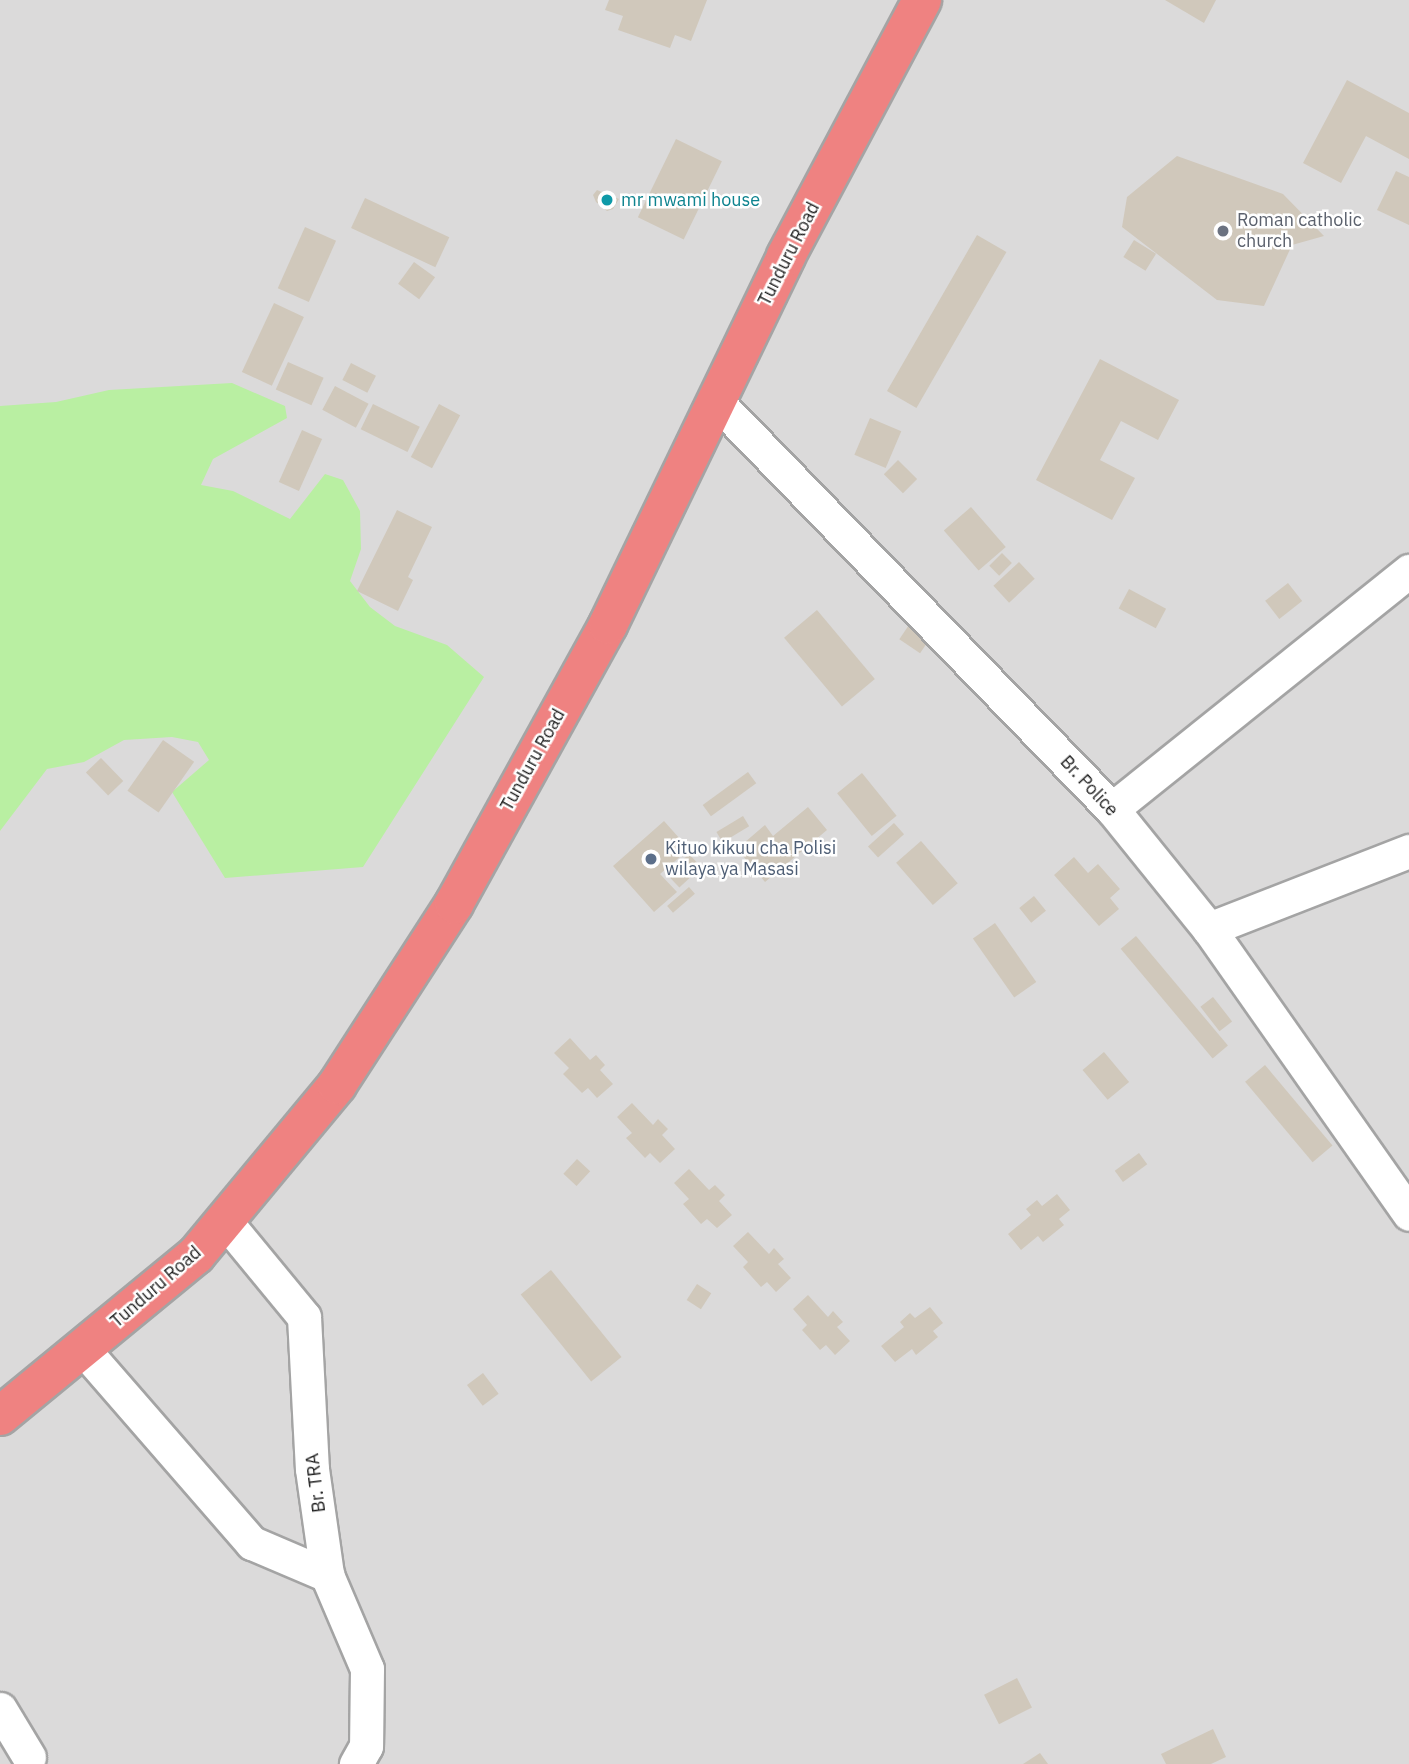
<!DOCTYPE html>
<html>
<head>
<meta charset="utf-8">
<style>
  body { margin:0 }
  #map { position:relative; width:1409px; height:1764px; overflow:hidden; background:#efede2; font-family:"IBM Plex Sans",sans-serif }
  div>[style] { position:absolute }
  .residential>* { inset:0; background:#dbdada; transform-origin:0 0 }
  .grass>* { inset:0; background:#b9efa2 }
  .building>* { inset:0; background:#d0c8bb; transform-origin:0 0 }
  .roads { filter:drop-shadow(2px 0 #a4a4a4) drop-shadow(-2px 0 #a4a4a4) drop-shadow(0 2px #a4a4a4) drop-shadow(0 -2px #a4a4a4) }
  .minor>* { height:33px; margin:-16.5px; padding:0 16.5px; transform-origin:16.5px; border-radius:16.5px; background:#fff }
  .highway>* { height:38px; margin:-19px; padding:0 19px; transform-origin:19px; border-radius:19px; background:#ef8281 }
  .dots>* { width:19px; height:19px; translate:-50% -50%; box-sizing:border-box; border:4px solid #fff; border-radius:50% }
  span { translate:-50% -50%; white-space:nowrap; text-align:center; line-height:1.15; -webkit-text-stroke:5px #fff; paint-order:stroke }
  .culture-label { font-size:18px; color:#0d838f }
  .left { translate:0 -50%; text-align:left }
  .worship-label { font-size:18px; color:#5b616d }
  .street-label { font-size:18px; color:#1d1d1d }
  .service-label { font-size:18px; color:#4e5e75 }
</style>
</head>
<body>
<div id="map">
  <div class="residential">
    <i style="left:0;top:0;width:1409px;height:1764px"></i>
  </div>
  <div class="grass">
    <i style="clip-path:polygon(232px 383px,285px 406px,287px 418px,213px 459px,201px 485px,233px 491px,290px 519px,325px 474px,343px 480px,360px 511px,361px 549px,350px 581px,370px 607px,395px 626px,447px 645px,484px 677px,363px 867px,225px 878px,172px 792px,209px 760px,198px 742px,172px 737px,124px 740px,84px 762px,47px 769px,0 831px,0 406px,56px 402px,109px 390px)"></i>
  </div>
  <div class="building">
    <i style="clip-path:polygon(609px 0,707px 0,691px 41px,675px 35px,670px 48px,618px 30px,623px 16px,605px 10px)"></i>
    <i style="clip-path:polygon(1165px 0,1216px 0,1204px 23px)"></i>
    <i style="clip-path:polygon(1347px 80px,1409px 113px,1409px 159px,1366px 136px,1341px 183px,1303px 163px)"></i>
    <i style="left:676px;top:139px;width:51px;height:87px;rotate:26deg"></i>
    <i style="clip-path:polygon(1177px 156px,1283px 194px,1324px 236px,1292px 245px,1264px 306px,1217px 300px,1122px 227px,1127px 197px)"></i>
    <i style="clip-path:polygon(1396px 171px,1409px 177px,1409px 225px,1377px 210px)"></i>
    <i style="clip-path:polygon(597px 190px,619px 199px,613px 209px,607px 211px,596px 202px,593px 195px)"></i>
    <i style="left:365px;top:198px;width:93px;height:33px;rotate:25deg"></i>
    <i style="left:305px;top:227px;width:34px;height:67px;rotate:24deg"></i>
    <i style="left:977px;top:235px;width:34px;height:180px;rotate:30deg"></i>
    <i style="left:1134px;top:240px;width:26px;height:20px;rotate:32deg"></i>
    <i style="left:414px;top:262px;width:26px;height:27px;rotate:36deg"></i>
    <i style="left:274px;top:303px;width:33px;height:76px;rotate:25deg"></i>
    <i style="clip-path:polygon(1100px 359px,1179px 400px,1158px 440px,1121px 421px,1100px 460px,1135px 478px,1112px 520px,1036px 480px)"></i>
    <i style="left:288px;top:362px;width:39px;height:30px;rotate:24deg"></i>
    <i style="left:351px;top:363px;width:28px;height:19px;rotate:27deg"></i>
    <i style="left:335px;top:386px;width:38px;height:27px;rotate:28deg"></i>
    <i style="left:373px;top:404px;width:52px;height:28px;rotate:26deg"></i>
    <i style="left:439px;top:404px;width:24px;height:60px;rotate:28deg"></i>
    <i style="left:870px;top:418px;width:34px;height:40px;rotate:23deg"></i>
    <i style="left:302px;top:430px;width:22px;height:57px;rotate:24deg"></i>
    <i style="left:898px;top:460px;width:27px;height:20px;rotate:45deg"></i>
    <i style="left:971px;top:507px;width:53px;height:36px;rotate:49deg"></i>
    <i style="clip-path:polygon(397px 510px,432px 527px,408px 577px,413px 580px,398px 611px,357px 591px)"></i>
    <i style="left:1002px;top:553px;width:14px;height:18px;rotate:45deg"></i>
    <i style="left:1019px;top:562px;width:23px;height:35px;rotate:47deg"></i>
    <i style="left:1288px;top:583px;width:23px;height:29px;rotate:52deg"></i>
    <i style="left:1129px;top:589px;width:42px;height:22px;rotate:28deg"></i>
    <i style="left:817px;top:610px;width:90px;height:43px;rotate:50deg"></i>
    <i style="left:915px;top:616px;width:25px;height:28px;rotate:34deg"></i>
    <i style="left:163px;top:740px;width:38px;height:62px;rotate:35deg"></i>
    <i style="left:101px;top:758px;width:32px;height:21px;rotate:46deg"></i>
    <i style="left:748px;top:772px;width:14px;height:56px;rotate:54deg"></i>
    <i style="left:862px;top:773px;width:55px;height:32px;rotate:51deg"></i>
    <i style="clip-path:polygon(808px 807px,827px 830px,765px 882px,737px 849px,765px 825px,773px 836px)"></i>
    <i style="left:743px;top:816px;width:12px;height:31px;rotate:59deg"></i>
    <i style="clip-path:polygon(664px 821px,689px 849px,660px 874px,677px 892px,654px 912px,613px 866px)"></i>
    <i style="left:894px;top:823px;width:15px;height:35px;rotate:48deg"></i>
    <i style="left:921px;top:841px;width:56px;height:33px;rotate:49deg"></i>
    <i style="left:689px;top:854px;width:18px;height:30px;rotate:47deg"></i>
    <i style="clip-path:polygon(1074px 857px,1088px 873px,1098px 864px,1120px 889px,1110px 898px,1119px 909px,1099px 926px,1054px 875px)"></i>
    <i style="left:689px;top:887px;width:9px;height:29px;rotate:49deg"></i>
    <i style="left:1034px;top:896px;width:19px;height:19px;rotate:51deg"></i>
    <i style="left:995px;top:923px;width:72px;height:27px;rotate:55deg"></i>
    <i style="left:1136px;top:936px;width:143px;height:20px;rotate:50deg"></i>
    <i style="left:1213px;top:997px;width:31px;height:16px;rotate:52deg"></i>
    <i style="clip-path:polygon(570px 1038px,590px 1060px,596px 1055px,605px 1065px,600px 1070px,613px 1084px,597px 1098px,588px 1088px,582px 1093px,563px 1074px,569px 1068px,554px 1053px)"></i>
    <i style="left:1104px;top:1052px;width:39px;height:28px;rotate:50deg"></i>
    <i style="left:1265px;top:1065px;width:105px;height:26px;rotate:50deg"></i>
    <i style="clip-path:polygon(632px 1103px,653px 1125px,658px 1119px,668px 1129px,662px 1135px,675px 1149px,660px 1163px,650px 1153px,645px 1158px,626px 1138px,632px 1133px,617px 1117px)"></i>
    <i style="left:1139px;top:1153px;width:14px;height:30px;rotate:54deg"></i>
    <i style="left:577px;top:1159px;width:18px;height:20px;rotate:43deg"></i>
    <i style="clip-path:polygon(689px 1169px,709px 1190px,715px 1185px,725px 1195px,719px 1201px,732px 1215px,717px 1228px,707px 1219px,701px 1224px,683px 1204px,689px 1199px,674px 1183px)"></i>
    <i style="clip-path:polygon(1057px 1194px,1070px 1210px,1059px 1219px,1064px 1225px,1043px 1242px,1038px 1236px,1021px 1250px,1008px 1234px,1031px 1215px,1026px 1209px,1037px 1200px,1042px 1206px)"></i>
    <i style="clip-path:polygon(748px 1232px,769px 1254px,774px 1248px,784px 1259px,778px 1264px,791px 1278px,776px 1292px,767px 1282px,761px 1287px,743px 1267px,748px 1262px,733px 1246px)"></i>
    <i style="left:551px;top:1270px;width:112px;height:39px;rotate:51deg"></i>
    <i style="left:697px;top:1284px;width:17px;height:19px;rotate:33deg"></i>
    <i style="clip-path:polygon(808px 1295px,828px 1317px,833px 1311px,843px 1322px,837px 1327px,850px 1341px,835px 1355px,826px 1345px,820px 1350px,802px 1330px,807px 1325px,793px 1309px)"></i>
    <i style="clip-path:polygon(930px 1307px,943px 1323px,933px 1331px,938px 1337px,916px 1355px,912px 1349px,895px 1362px,881px 1346px,904px 1327px,900px 1322px,910px 1313px,915px 1318px)"></i>
    <i style="left:483px;top:1373px;width:26px;height:20px;rotate:53deg"></i>
    <i style="left:1017px;top:1678px;width:33px;height:37px;rotate:63deg"></i>
    <i style="clip-path:polygon(1213px 1729px,1226px 1757px,1211px 1764px,1166px 1764px,1161px 1754px)"></i>
    <i style="clip-path:polygon(1040px 1753px,1048px 1764px,1023px 1764px)"></i>
  </div>
  <div class="roads">
    <div class="minor">
      <i style="left:716px;top:401px;width:569px;rotate:45.86deg"></i>
      <i style="left:1112px;top:809px;width:154px;rotate:51.1deg"></i>
      <i style="left:1209px;top:929px;width:348px;rotate:54.9deg"></i>
      <i style="left:1112px;top:809px;width:381px;rotate:-38.7deg"></i>
      <i style="left:1209px;top:929px;width:215px;rotate:-21.3deg"></i>
      <i style="left:225px;top:1221px;width:124px;rotate:50.5deg"></i>
      <i style="left:304px;top:1317px;width:152px;rotate:87deg"></i>
      <i style="left:312px;top:1469px;width:107px;rotate:81.9deg"></i>
      <i style="left:327px;top:1575px;width:102px;rotate:66.9deg"></i>
      <i style="left:367px;top:1669px;width:77px;rotate:90.7deg"></i>
      <i style="left:366px;top:1746px;width:21px;rotate:119deg"></i>
      <i style="left:84px;top:1350px;width:256px;rotate:49deg"></i>
      <i style="left:252px;top:1543px;width:82px;rotate:23.1deg"></i>
      <i style="left:0;top:1709px;width:56px;rotate:58.9deg"></i>
    </div>
    <div class="highway">
      <i style="left:0;top:1416px;width:254px;rotate:-39.4deg"></i>
      <i style="left:196px;top:1255px;width:221px;rotate:-50.3deg"></i>
      <i style="left:337px;top:1085px;width:216px;rotate:-57.1deg"></i>
      <i style="left:454px;top:904px;width:319px;rotate:-61.1deg"></i>
      <i style="left:608px;top:625px;width:410px;rotate:-64.2deg"></i>
      <i style="left:786px;top:256px;width:290px;rotate:-62deg"></i>
    </div>
  </div>
  <div class="dots">
    <i style="left:607px;top:200px;background:#0f9aa8"></i>
    <i style="left:1223px;top:231px;background:#6b7280"></i>
    <i style="left:651px;top:859px;background:#5c6f8a"></i>
  </div>
  <div class="culture-label">
    <span class="left" style="left:621px;top:200px">mr mwami house</span>
  </div>
  <div class="worship-label">
    <span class="left" style="left:1237px;top:231px">Roman catholic<br>church</span>
  </div>
  <div class="street-label">
    <span style="left:789px;top:254px;rotate:-63deg">Tunduru Road</span>
    <span style="left:533px;top:760px;rotate:-61deg">Tunduru Road</span>
    <span style="left:1089px;top:786px;rotate:47deg">Br. Police</span>
    <span style="left:156px;top:1287px;rotate:-41deg">Tunduru Road</span>
    <span style="left:316px;top:1483px;rotate:-97deg">Br. TRA</span>
  </div>
  <div class="service-label">
    <span class="left" style="left:665px;top:859px">Kituo kikuu cha Polisi<br>wilaya ya Masasi</span>
  </div>
</div>
</body>
</html>
